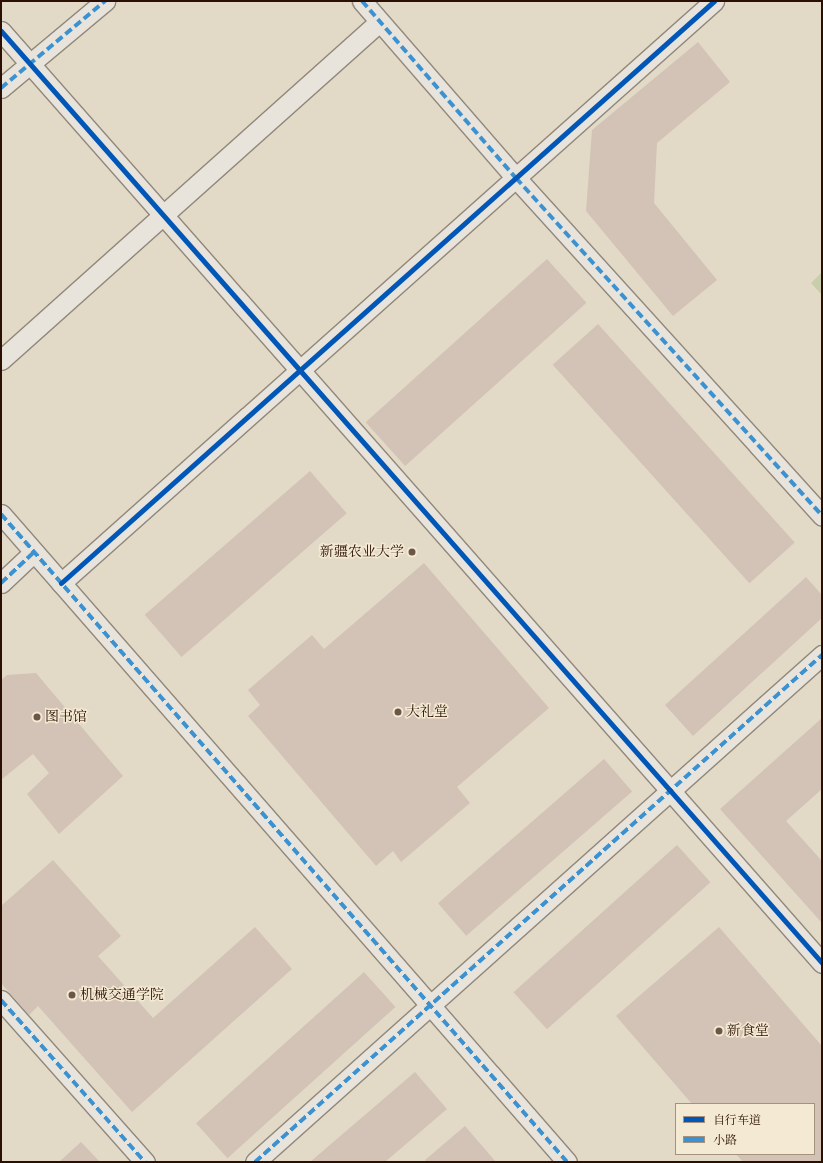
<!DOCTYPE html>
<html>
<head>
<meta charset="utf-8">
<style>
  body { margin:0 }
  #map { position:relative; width:823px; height:1163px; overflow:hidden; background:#e2dac7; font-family:Cardo,"Noto Serif SC",serif }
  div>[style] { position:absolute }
  .green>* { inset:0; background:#c9cdab }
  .building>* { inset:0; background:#d2c3b6; transform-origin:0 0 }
  .roads { filter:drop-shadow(1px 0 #91887c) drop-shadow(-1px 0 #91887c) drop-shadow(0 1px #91887c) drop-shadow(0 -1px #91887c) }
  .minor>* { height:19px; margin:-9.5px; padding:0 9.5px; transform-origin:9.5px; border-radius:9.5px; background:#e8e4db }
  .quiet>* { height:4px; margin-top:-2px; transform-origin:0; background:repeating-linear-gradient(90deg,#3c92d1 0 8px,transparent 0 12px) }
  .cycleway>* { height:5px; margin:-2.5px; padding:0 2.5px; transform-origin:2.5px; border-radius:2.5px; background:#0057b8 }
  .dots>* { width:11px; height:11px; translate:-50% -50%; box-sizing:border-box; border:2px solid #f4ead3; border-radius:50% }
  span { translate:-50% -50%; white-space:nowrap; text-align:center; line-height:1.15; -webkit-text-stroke:3px #f4ead3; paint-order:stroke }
  .poi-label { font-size:14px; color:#2b0f02 }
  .right { translate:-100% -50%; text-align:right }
  .left { translate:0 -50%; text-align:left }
  .frame { position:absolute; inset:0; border:2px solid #2b0f02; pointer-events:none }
  .legend { position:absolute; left:675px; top:1103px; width:140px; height:52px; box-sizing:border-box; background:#f4ead3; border:1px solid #a4927f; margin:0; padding:5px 7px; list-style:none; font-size:12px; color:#2b0f02 }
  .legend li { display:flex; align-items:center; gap:8px; height:20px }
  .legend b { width:20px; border:1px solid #a4927f }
</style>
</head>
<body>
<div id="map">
  <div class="green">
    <i style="clip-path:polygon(822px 272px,822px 295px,811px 283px)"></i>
  </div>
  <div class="building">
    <i style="clip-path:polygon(698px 42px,730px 82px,657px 143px,654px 203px,717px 280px,673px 316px,586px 211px,592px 130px)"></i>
    <i style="left:547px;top:259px;width:59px;height:244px;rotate:48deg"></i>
    <i style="left:598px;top:324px;width:294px;height:61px;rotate:48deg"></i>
    <i style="left:310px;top:471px;width:56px;height:219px;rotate:49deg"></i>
    <i style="clip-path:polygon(424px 563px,549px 708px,457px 787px,470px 803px,401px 862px,393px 851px,376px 866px,248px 716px,260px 705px,248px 690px,312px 635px,324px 649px)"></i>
    <i style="clip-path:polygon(806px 577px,822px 595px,822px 618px,693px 736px,665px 705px)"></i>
    <i style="clip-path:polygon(36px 673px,123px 776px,59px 834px,27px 794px,49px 773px,33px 754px,1px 780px,1px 680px,7px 675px)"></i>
    <i style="clip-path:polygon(822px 718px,822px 789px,786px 821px,822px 861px,822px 923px,720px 809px)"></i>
    <i style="left:604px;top:759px;width:43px;height:220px;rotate:49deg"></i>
    <i style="left:677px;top:845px;width:50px;height:220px;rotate:48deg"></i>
    <i style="clip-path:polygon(53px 860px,121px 936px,98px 956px,153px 1018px,255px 927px,292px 969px,132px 1112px,38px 1006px,29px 1015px,1px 983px,1px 906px)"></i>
    <i style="clip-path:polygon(719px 927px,822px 1046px,822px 1162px,743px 1162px,736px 1154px,814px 1154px,814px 1104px,692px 1104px,616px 1016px)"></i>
    <i style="left:364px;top:972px;width:47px;height:226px;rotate:48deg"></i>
    <i style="clip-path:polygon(415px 1072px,447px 1109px,385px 1162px,310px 1162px)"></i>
    <i style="clip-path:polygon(465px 1126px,496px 1162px,427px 1162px,425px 1160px)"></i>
    <i style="clip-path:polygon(81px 1142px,100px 1162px,59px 1162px)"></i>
  </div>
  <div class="roads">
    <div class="minor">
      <i style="left:362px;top:1px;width:235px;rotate:49deg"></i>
      <i style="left:516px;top:178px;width:456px;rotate:47.8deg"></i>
      <i style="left:1px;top:31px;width:1242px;rotate:48.62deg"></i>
      <i style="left:1px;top:88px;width:136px;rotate:-39.9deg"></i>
      <i style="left:1px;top:360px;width:507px;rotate:-41.8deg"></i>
      <i style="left:1px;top:514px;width:860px;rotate:48.86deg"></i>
      <i style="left:1px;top:583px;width:45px;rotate:-43.2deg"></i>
      <i style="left:61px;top:583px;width:875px;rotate:-41.71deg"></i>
      <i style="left:1px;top:1000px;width:217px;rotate:48.4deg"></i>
      <i style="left:255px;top:1162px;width:761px;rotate:-41.8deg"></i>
    </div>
  </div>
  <div class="quiet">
    <i style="left:362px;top:1px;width:235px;rotate:49deg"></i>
    <i style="left:516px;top:178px;width:456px;rotate:47.8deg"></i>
    <i style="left:1px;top:88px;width:136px;rotate:-39.9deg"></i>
    <i style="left:1px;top:514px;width:860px;rotate:48.86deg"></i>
    <i style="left:1px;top:583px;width:45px;rotate:-43.2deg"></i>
    <i style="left:1px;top:1000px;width:217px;rotate:48.4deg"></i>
    <i style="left:255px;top:1162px;width:761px;rotate:-41.8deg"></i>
  </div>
  <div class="cycleway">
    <i style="left:1px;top:31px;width:1242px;rotate:48.62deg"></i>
    <i style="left:61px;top:583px;width:875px;rotate:-41.71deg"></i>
  </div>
  <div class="dots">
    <i style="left:412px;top:552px;background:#6b5647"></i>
    <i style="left:398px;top:712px;background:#6b5647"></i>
    <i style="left:37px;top:717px;background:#6b5647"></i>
    <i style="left:72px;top:995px;background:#6b5647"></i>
    <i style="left:719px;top:1031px;background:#6b5647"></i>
  </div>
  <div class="poi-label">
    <span class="right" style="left:404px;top:552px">新疆农业大学</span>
    <span class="left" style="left:406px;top:712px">大礼堂</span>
    <span class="left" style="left:45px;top:717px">图书馆</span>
    <span class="left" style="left:80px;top:995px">机械交通学院</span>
    <span class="left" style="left:727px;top:1031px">新食堂</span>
  </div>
  <div class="frame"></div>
  <ul class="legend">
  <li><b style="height:5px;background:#0057b8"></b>自行车道</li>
  <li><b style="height:5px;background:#3c92d1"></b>小路</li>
  </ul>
</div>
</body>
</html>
